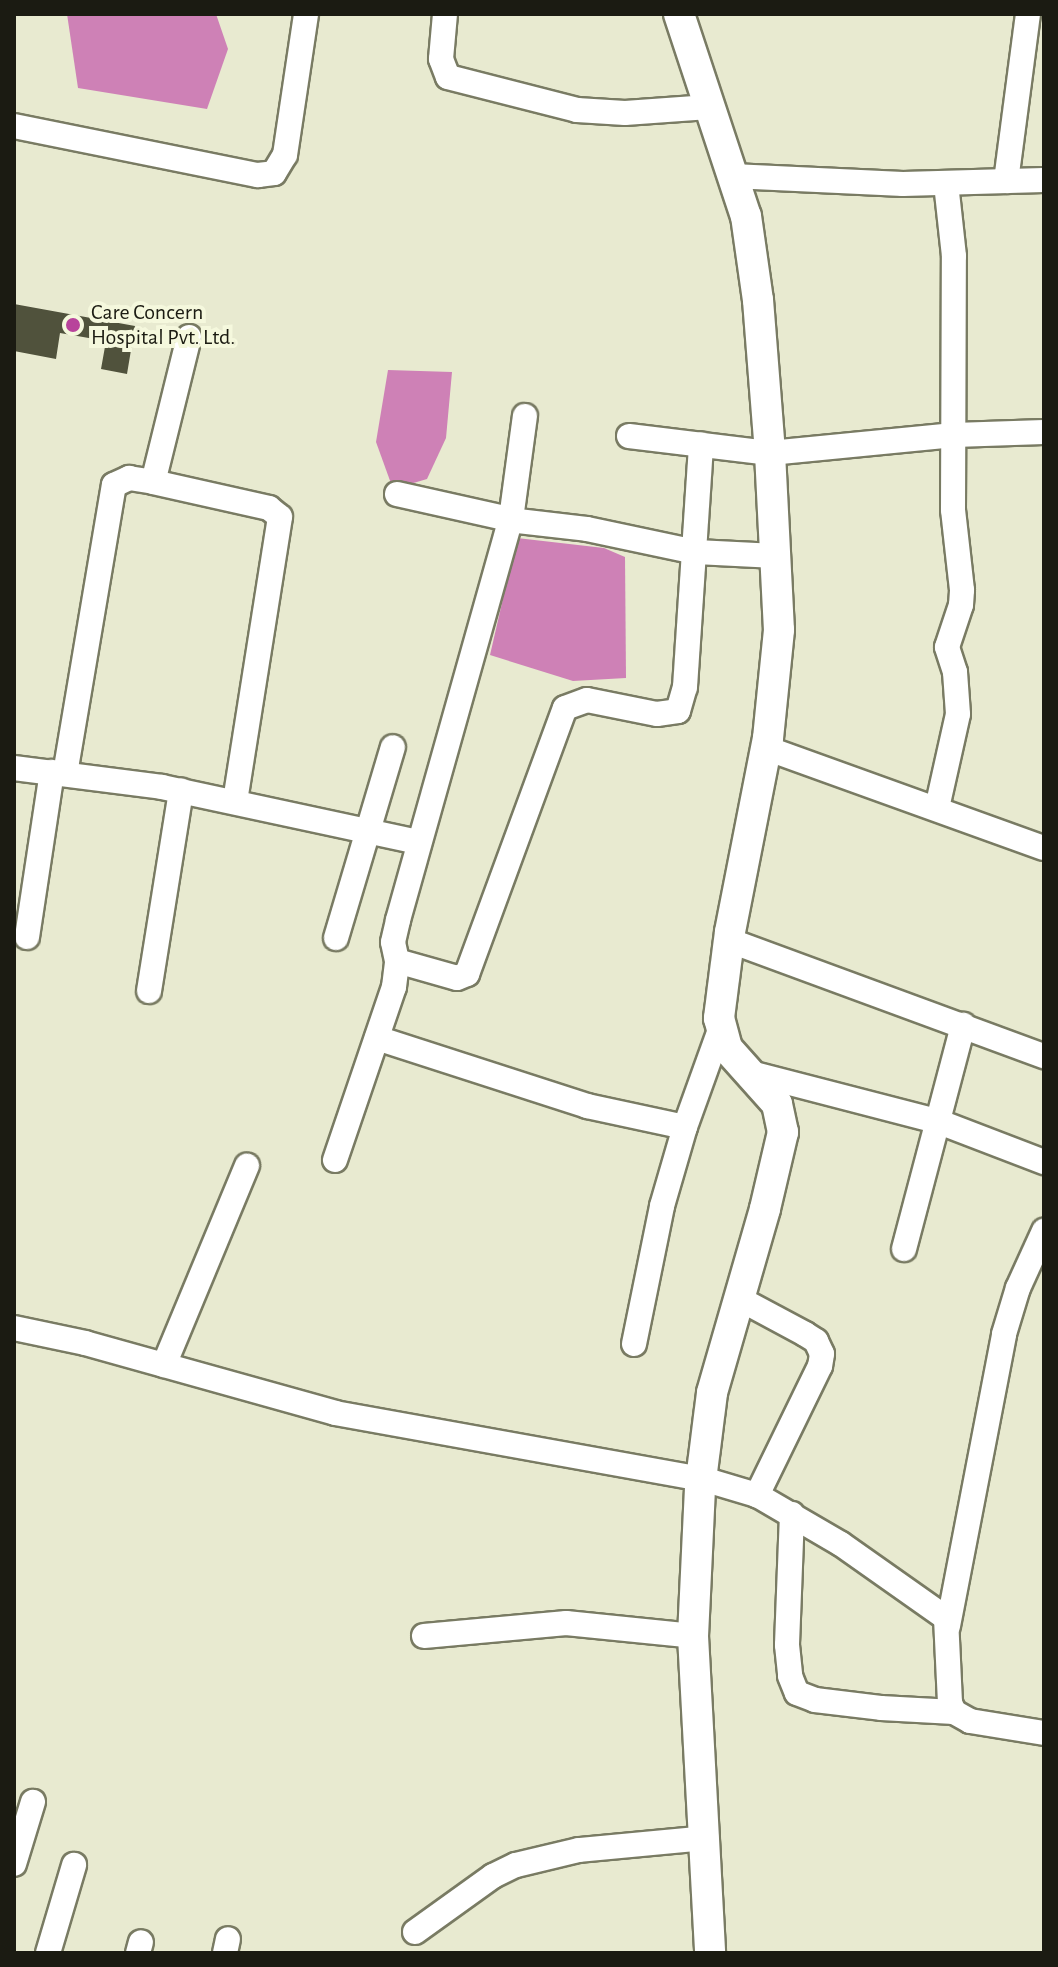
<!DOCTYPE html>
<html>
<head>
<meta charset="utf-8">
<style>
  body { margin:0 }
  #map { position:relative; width:1058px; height:1967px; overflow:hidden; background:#e8ead0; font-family:"Alegreya Sans",sans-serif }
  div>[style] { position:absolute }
  .water>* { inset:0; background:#ce81b6 }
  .building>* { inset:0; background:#50523c }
  .roads { filter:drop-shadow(2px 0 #797b63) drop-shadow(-2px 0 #797b63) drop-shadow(0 2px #797b63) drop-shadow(0 -2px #797b63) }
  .minor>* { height:24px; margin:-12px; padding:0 12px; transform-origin:12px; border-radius:12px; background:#fff }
  .tertiary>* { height:30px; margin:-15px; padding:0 15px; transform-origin:15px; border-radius:15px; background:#fff }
  .dots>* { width:22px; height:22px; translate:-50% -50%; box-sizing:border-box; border:4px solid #f5f8dd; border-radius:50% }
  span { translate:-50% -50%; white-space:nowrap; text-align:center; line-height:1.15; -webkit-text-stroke:8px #f5f8dd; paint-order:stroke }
  .poi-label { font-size:22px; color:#1b1b12 }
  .left { translate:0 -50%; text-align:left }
  .frame { position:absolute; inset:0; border:16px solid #1b1b12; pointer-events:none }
</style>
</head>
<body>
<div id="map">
  <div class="water">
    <i style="clip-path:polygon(67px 14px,216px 14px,228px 49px,207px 109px,78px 88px)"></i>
    <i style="clip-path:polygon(388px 370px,452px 372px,446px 438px,427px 479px,393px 489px,376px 442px)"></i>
    <i style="clip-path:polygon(517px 538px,604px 548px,625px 557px,626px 678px,573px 681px,490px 655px)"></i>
  </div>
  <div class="building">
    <i style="clip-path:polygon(14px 304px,135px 326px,127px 374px,101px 369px,106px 341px,60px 333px,56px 359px,14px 351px)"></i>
  </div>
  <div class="roads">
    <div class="minor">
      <i style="left:445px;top:14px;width:45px;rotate:95.1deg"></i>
      <i style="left:441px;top:59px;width:19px;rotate:69deg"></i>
      <i style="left:448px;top:77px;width:133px;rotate:14.3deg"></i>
      <i style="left:577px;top:110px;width:48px;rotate:3.6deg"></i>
      <i style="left:625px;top:113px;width:84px;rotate:-4.1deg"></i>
      <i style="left:14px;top:126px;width:249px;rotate:11.4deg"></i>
      <i style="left:258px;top:175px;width:16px;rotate:-7deg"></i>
      <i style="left:274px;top:173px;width:21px;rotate:-59deg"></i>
      <i style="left:285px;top:155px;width:143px;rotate:-81.5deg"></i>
      <i style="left:732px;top:176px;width:171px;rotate:2.7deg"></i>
      <i style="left:903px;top:184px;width:141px;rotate:-1.6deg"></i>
      <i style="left:1006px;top:181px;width:168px;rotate:-82.5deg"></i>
      <i style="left:189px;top:337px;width:149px;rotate:103.9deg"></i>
      <i style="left:153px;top:482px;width:119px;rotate:12.6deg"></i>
      <i style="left:269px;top:508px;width:14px;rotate:39deg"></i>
      <i style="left:280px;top:517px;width:288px;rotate:99deg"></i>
      <i style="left:629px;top:436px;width:142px;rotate:6.9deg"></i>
      <i style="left:770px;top:453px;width:185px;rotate:-5.6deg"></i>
      <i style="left:954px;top:435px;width:90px;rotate:-1.9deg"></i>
      <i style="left:397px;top:494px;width:124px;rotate:12.6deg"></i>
      <i style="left:518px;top:521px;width:69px;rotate:6.6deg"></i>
      <i style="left:587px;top:529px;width:111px;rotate:11.9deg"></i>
      <i style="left:696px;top:552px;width:80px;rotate:2.9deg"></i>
      <i style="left:766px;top:748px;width:295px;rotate:19.8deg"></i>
      <i style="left:14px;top:768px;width:149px;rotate:7.3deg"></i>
      <i style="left:162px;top:787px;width:263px;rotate:12.1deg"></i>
      <i style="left:65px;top:774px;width:293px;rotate:-80.4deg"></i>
      <i style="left:114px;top:485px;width:17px;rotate:-25deg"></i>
      <i style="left:129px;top:478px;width:24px;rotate:9deg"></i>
      <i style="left:937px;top:808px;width:96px;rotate:-77.4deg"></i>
      <i style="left:958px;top:714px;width:42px;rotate:-94.1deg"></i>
      <i style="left:955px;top:672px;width:26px;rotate:-108deg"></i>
      <i style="left:947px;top:647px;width:44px;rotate:-71.6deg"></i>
      <i style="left:961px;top:605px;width:15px;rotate:-86deg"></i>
      <i style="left:962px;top:590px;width:81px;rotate:-96.4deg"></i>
      <i style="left:953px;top:510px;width:254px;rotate:-89.8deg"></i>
      <i style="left:954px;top:256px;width:73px;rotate:-96.3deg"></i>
      <i style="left:27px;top:937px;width:167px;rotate:-81.4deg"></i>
      <i style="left:336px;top:938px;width:199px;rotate:-73.4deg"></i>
      <i style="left:728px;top:940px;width:337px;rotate:20.2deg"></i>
      <i style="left:397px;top:961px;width:62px;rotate:15.8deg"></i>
      <i style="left:457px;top:978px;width:11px;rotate:-22deg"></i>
      <i style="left:467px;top:974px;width:283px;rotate:-69.8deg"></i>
      <i style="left:565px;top:708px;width:23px;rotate:-20deg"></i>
      <i style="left:587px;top:700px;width:71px;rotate:11.3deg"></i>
      <i style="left:657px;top:714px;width:21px;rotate:-8deg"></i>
      <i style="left:678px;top:711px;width:25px;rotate:-74deg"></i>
      <i style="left:685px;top:687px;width:243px;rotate:-86.2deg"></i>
      <i style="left:149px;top:991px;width:203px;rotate:-80.9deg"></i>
      <i style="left:377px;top:1038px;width:221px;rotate:17.9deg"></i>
      <i style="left:587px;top:1106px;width:100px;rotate:12.1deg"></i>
      <i style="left:751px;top:1073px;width:192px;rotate:14.5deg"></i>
      <i style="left:937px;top:1121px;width:115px;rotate:21deg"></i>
      <i style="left:335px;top:1160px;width:183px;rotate:-71.2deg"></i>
      <i style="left:394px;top:987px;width:26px;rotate:-83deg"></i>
      <i style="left:397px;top:961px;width:19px;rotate:-102deg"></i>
      <i style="left:393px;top:942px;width:23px;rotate:-77deg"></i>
      <i style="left:398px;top:920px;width:417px;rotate:-74.3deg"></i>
      <i style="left:511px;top:519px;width:104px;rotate:-82.3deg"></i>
      <i style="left:904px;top:1249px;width:232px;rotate:-75.2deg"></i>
      <i style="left:738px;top:1298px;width:76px;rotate:28.2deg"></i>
      <i style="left:805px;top:1334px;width:13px;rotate:32deg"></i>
      <i style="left:816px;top:1341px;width:14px;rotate:65deg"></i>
      <i style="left:822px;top:1354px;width:12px;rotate:99deg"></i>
      <i style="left:820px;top:1366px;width:144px;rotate:116deg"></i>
      <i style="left:14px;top:1328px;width:73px;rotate:11.9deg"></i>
      <i style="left:85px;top:1343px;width:260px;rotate:15.6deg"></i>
      <i style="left:335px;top:1413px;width:374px;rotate:10.2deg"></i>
      <i style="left:703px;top:1479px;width:56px;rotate:16.5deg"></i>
      <i style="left:757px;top:1495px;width:97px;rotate:30.3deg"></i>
      <i style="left:841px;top:1544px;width:128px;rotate:35.2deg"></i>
      <i style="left:946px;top:1618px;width:85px;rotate:87.3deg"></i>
      <i style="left:950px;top:1703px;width:10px;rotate:66deg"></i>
      <i style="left:954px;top:1712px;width:18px;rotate:29deg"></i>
      <i style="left:970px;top:1721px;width:75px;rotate:9.2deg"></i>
      <i style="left:634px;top:1344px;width:141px;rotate:-78.5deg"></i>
      <i style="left:662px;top:1206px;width:82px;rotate:-73.8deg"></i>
      <i style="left:685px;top:1127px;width:103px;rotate:-70.2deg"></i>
      <i style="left:164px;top:1365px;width:216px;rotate:-67.4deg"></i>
      <i style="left:792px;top:1514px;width:131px;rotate:92.2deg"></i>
      <i style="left:787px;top:1645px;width:31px;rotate:84deg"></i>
      <i style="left:790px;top:1676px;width:18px;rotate:68deg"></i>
      <i style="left:797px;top:1693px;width:19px;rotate:21deg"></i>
      <i style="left:815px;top:1700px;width:66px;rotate:6.9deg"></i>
      <i style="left:881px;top:1708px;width:73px;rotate:3.1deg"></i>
      <i style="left:948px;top:1626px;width:297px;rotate:-79.1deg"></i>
      <i style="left:1004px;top:1334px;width:48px;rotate:-73.1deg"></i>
      <i style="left:1018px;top:1288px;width:63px;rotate:-65.5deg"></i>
      <i style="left:424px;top:1636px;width:143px;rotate:-5.2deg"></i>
      <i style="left:566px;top:1623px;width:128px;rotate:5.8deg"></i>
      <i style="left:14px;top:1864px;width:65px;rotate:-73deg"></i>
      <i style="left:415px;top:1932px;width:96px;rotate:-35.7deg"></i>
      <i style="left:493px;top:1876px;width:25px;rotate:-26deg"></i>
      <i style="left:516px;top:1865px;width:65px;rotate:-13.4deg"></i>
      <i style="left:579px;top:1850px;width:128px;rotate:-5.4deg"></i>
      <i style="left:48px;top:1953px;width:92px;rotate:-73.5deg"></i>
      <i style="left:138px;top:1953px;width:11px;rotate:-75deg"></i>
      <i style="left:225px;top:1953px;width:14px;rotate:-78deg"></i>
    </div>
    <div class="tertiary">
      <i style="left:679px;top:14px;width:213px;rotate:71.7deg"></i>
      <i style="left:746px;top:216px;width:85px;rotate:81.9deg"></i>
      <i style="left:758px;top:300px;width:153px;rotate:85.5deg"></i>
      <i style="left:770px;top:453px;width:177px;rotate:87.1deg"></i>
      <i style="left:779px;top:630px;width:109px;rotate:95.8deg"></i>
      <i style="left:768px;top:738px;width:198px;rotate:101.1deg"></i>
      <i style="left:730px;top:932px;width:87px;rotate:97.3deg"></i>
      <i style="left:719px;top:1018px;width:31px;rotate:75deg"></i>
      <i style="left:727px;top:1048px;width:75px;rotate:48.2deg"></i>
      <i style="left:777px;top:1104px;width:29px;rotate:78deg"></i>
      <i style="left:783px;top:1132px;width:79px;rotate:103.2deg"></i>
      <i style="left:765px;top:1209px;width:191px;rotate:106.1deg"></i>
      <i style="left:712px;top:1393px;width:96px;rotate:97.2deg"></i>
      <i style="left:700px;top:1488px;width:148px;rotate:92.7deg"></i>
      <i style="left:693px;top:1636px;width:317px;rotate:86.9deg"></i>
    </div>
  </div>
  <div class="dots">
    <i style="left:73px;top:325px;background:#b8439b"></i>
  </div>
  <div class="poi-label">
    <span class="left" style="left:91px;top:325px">Care Concern<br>Hospital Pvt. Ltd.</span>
  </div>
  <div class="frame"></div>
</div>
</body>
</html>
